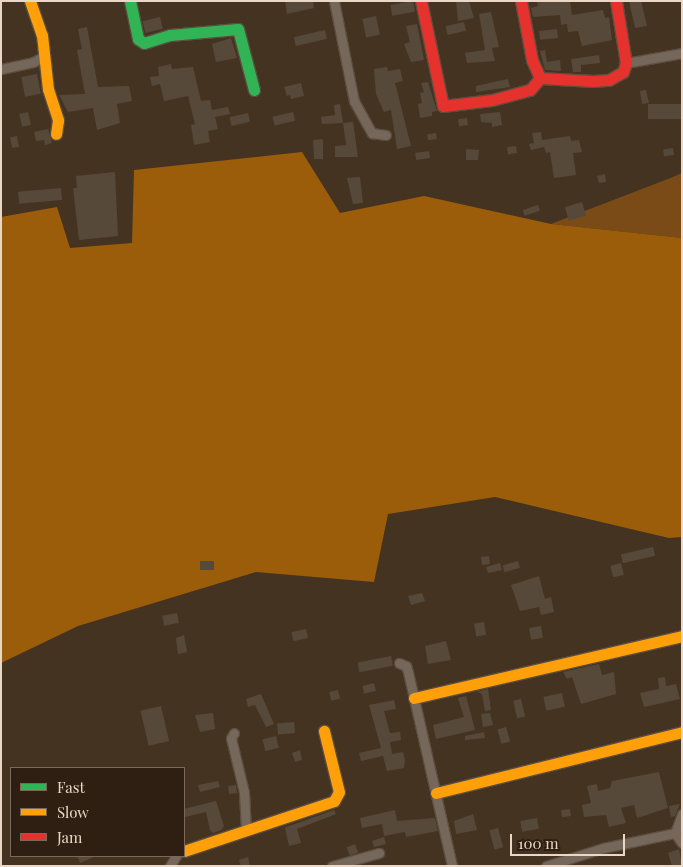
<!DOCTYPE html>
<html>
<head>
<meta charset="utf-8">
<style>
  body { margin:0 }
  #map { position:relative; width:683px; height:867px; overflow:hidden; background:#453321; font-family:"Playfair Display",serif }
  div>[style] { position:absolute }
  .green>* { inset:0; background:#7b4b17 }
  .forest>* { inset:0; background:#9c5d0a }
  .building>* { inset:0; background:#564939; transform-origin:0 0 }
  .roads { filter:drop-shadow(1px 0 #5b4d40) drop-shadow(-1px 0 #5b4d40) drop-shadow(0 1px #5b4d40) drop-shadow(0 -1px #5b4d40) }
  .street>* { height:9px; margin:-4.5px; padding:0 4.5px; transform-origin:4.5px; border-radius:4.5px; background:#75675a }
  .fast>* { height:11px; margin:-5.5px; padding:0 5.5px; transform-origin:5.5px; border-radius:5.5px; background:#30b455 }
  .slow>* { height:11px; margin:-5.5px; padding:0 5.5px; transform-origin:5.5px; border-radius:5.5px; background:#ff9f0a }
  .jam>* { height:11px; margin:-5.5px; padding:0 5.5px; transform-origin:5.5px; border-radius:5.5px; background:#e5322d }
  span { translate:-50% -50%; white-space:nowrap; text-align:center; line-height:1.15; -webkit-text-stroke:4px #2e1f12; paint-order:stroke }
  .frame { position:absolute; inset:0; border:2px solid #ebd7c5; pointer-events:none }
  .legend { position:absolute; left:10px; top:767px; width:175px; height:90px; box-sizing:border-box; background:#2e1f12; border:1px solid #7a695a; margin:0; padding:6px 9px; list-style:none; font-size:15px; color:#ebd7c5 }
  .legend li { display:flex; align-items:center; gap:10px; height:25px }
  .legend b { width:25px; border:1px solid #7a695a }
  .scale { position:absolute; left:510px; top:834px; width:115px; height:22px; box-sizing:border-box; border:2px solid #ebd7c5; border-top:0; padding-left:6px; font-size:15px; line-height:18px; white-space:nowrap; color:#ebd7c5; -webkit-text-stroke:4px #2e1f12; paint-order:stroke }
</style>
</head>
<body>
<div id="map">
  <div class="green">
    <i style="clip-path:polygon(682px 173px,682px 238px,551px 224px,673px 177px)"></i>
  </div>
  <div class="forest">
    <i style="clip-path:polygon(302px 152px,340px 213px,424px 196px,551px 224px,682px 238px,682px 537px,669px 538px,495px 497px,388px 514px,374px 582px,256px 572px,78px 626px,1px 663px,1px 217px,57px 207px,70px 248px,132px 243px,134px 170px)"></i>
  </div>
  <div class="building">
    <i style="clip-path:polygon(285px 1px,313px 1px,314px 8px,287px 14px)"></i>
    <i style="left:413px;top:1px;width:11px;height:23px;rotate:80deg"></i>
    <i style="clip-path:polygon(456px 1px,469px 1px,474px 18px,458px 21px)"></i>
    <i style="clip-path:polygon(537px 1px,570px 1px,572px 15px,603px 10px,605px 18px,609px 17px,612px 40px,582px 46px,578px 31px,568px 32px,567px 24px,561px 25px,560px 15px,533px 17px,531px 8px,538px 6px)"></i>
    <i style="clip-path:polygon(629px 1px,641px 1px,647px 26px,635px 28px)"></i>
    <i style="clip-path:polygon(491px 12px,499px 47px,492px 48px,495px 61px,467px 63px,465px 53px,485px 50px,479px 14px)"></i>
    <i style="left:376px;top:16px;width:19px;height:14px;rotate:78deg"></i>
    <i style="left:160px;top:17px;width:12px;height:18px;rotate:76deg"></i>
    <i style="left:464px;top:22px;width:9px;height:19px;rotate:77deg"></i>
    <i style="clip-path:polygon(417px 24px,424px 60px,411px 62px,404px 44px,410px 42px,406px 26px)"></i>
    <i style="clip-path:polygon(87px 27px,98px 87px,129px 86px,132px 101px,117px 104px,120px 123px,97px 130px,93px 108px,68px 112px,59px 95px,85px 94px,77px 50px,82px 49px,78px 29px)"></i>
    <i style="left:557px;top:29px;width:9px;height:18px;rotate:84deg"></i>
    <i style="left:325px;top:30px;width:9px;height:32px;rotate:77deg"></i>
    <i style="clip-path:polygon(231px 38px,237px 58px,216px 62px,212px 44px)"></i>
    <i style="clip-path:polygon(545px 50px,547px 62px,560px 60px,561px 71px,545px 70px,540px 51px)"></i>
    <i style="clip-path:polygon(599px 55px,600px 63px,581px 65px,581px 72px,573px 72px,571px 59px)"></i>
    <i style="clip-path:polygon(171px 64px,172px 69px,193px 67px,201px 101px,210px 100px,212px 110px,228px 107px,230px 114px,215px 117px,218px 129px,208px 131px,210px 142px,194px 145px,191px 125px,195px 124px,188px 96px,164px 101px,160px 84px,152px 86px,150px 77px,159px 76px,158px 67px)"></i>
    <i style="clip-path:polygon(387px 67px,388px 71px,400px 69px,403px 81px,395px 83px,411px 146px,397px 149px,391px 110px,384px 112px,376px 94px,374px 69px)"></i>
    <i style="left:37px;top:74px;width:20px;height:16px;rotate:79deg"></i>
    <i style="clip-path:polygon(508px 79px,510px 87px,476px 92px,476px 86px)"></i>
    <i style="clip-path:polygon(428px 82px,437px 111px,432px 112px,432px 116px,420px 118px,418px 104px,422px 103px,420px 93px,424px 92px,421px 83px)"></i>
    <i style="clip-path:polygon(301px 83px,304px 96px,291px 99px,290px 95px,287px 96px,284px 87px)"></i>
    <i style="clip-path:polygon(646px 90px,649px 103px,642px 104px,640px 91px)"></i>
    <i style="clip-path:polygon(340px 104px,343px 123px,322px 124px,321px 117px,335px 115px,334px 105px)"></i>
    <i style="left:682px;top:104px;width:15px;height:34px;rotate:90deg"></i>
    <i style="left:28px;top:112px;width:13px;height:9px;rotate:77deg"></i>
    <i style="left:293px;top:112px;width:9px;height:21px;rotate:77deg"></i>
    <i style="clip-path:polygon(500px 112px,502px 125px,492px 127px,492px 123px,481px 122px,480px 114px)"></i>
    <i style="left:248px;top:113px;width:9px;height:19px;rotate:77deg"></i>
    <i style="left:467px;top:118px;width:7px;height:9px;rotate:82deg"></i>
    <i style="clip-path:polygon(353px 122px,358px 157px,335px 157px,335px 146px,346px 145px,343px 123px)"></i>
    <i style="clip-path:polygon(48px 129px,52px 143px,45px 145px,44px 140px,36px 141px,34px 132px)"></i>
    <i style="clip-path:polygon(541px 132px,542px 140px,570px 136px,571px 141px,579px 140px,582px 152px,573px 153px,576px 175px,554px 178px,550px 152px,546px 153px,544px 147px,531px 150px,529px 144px,534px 143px,532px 133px)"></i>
    <i style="left:436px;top:133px;width:6px;height:9px;rotate:81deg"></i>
    <i style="left:17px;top:136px;width:11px;height:7px;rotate:80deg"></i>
    <i style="clip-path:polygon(323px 139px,323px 159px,314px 159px,313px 140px)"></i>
    <i style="left:516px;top:146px;width:7px;height:9px;rotate:82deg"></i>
    <i style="left:673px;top:148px;width:7px;height:10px;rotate:82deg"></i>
    <i style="clip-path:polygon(466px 149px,479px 150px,478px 160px,466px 160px)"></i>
    <i style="left:429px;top:151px;width:7px;height:14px;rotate:82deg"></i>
    <i style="clip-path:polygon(115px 172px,118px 236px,79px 240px,73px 188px,77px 188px,76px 176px)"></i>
    <i style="clip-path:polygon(605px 174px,606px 182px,599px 183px,597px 176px)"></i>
    <i style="clip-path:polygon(360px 177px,363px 203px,353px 204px,347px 178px)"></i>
    <i style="left:61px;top:188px;width:12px;height:43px;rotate:85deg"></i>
    <i style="left:582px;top:202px;width:14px;height:18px;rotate:73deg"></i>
    <i style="left:538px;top:205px;width:6px;height:16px;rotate:72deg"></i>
    <i style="left:653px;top:547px;width:9px;height:33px;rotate:77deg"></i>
    <i style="left:489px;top:556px;width:8px;height:8px;rotate:83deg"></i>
    <i style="left:214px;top:561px;width:9px;height:14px;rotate:90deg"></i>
    <i style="left:518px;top:561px;width:7px;height:16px;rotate:74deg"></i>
    <i style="clip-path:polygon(500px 563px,502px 570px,488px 573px,486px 567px)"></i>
    <i style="left:621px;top:563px;width:12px;height:11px;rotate:76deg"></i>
    <i style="clip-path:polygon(539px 576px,545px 599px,551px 597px,554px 612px,541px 615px,539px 607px,520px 611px,511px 585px)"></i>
    <i style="clip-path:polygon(422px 593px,425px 601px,411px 605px,408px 596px)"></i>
    <i style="left:177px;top:613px;width:10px;height:15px;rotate:79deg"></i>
    <i style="left:484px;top:622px;width:13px;height:10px;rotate:81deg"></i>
    <i style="left:541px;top:626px;width:12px;height:12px;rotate:81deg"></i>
    <i style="left:306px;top:629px;width:9px;height:15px;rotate:77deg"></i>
    <i style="clip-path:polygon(184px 635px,187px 652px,178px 654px,176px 638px)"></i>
    <i style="clip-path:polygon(446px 641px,451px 660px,428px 664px,425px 646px)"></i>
    <i style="left:391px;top:656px;width:10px;height:34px;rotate:79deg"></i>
    <i style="clip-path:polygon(599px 664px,602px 675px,614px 672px,616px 694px,581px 704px,572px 677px,567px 679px,563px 672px)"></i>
    <i style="clip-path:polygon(665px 677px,666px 686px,676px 684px,680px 699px,644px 707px,640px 693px,659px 689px,658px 678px)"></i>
    <i style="left:374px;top:683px;width:8px;height:12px;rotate:76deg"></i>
    <i style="clip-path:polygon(488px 689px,491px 710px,485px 711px,482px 694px,477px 692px)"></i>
    <i style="left:338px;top:690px;width:9px;height:9px;rotate:77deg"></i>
    <i style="left:562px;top:693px;width:14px;height:19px;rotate:78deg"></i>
    <i style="clip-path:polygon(261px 694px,274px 724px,266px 727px,255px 705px,248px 707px,246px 699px)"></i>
    <i style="clip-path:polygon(466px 696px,475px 730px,436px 739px,433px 725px,464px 717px,458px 698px)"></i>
    <i style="left:521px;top:699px;width:18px;height:8px;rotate:77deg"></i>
    <i style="clip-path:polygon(394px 700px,396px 709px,384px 711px,390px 733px,400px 732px,401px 740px,390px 742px,392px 754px,403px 752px,405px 760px,404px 768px,387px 771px,383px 756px,361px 761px,359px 753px,381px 748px,369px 705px)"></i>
    <i style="left:161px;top:706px;width:36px;height:21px;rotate:77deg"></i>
    <i style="clip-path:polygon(213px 713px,215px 729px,200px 732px,195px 715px)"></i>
    <i style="clip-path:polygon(490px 713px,493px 725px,483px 727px,481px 714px)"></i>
    <i style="left:294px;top:722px;width:11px;height:17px;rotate:85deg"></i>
    <i style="left:506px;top:727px;width:15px;height:9px;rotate:74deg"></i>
    <i style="clip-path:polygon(484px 732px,485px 738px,465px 740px,465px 736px)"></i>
    <i style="left:276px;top:736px;width:12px;height:14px;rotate:76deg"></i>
    <i style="clip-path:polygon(300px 750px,302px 760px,295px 762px,292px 753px)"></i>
    <i style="clip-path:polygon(659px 772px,668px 808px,637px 818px,634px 805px,621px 808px,626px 823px,609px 827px,606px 815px,584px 817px,582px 805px,591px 803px,587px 786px,597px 784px,598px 791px,610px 788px,612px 781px)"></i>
    <i style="clip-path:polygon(218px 781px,220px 787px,200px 792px,198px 785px)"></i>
    <i style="left:236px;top:785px;width:8px;height:8px;rotate:83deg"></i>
    <i style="clip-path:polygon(216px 801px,224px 826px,221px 830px,213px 833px,210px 830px,206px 812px,185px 817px,184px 809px)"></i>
    <i style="clip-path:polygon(680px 804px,675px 816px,671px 817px,669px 806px)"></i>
    <i style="left:570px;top:809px;width:7px;height:9px;rotate:82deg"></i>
    <i style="clip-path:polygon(334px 810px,336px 814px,297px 829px,301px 843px,289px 846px,285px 828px,278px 830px)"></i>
    <i style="clip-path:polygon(395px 810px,397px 821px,435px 818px,438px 831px,406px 837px,405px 832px,384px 836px,382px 824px,362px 828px,360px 818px)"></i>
    <i style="clip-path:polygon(473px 814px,477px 830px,456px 834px,454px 821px)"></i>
    <i style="left:537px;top:818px;width:11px;height:17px;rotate:80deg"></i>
    <i style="left:498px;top:828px;width:20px;height:9px;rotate:75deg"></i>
    <i style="clip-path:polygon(384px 837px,386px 844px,374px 847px,372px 841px)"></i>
    <i style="left:355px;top:844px;width:9px;height:9px;rotate:69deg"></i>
    <i style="clip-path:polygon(679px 849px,682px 866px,672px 866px,668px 853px)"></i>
    <i style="clip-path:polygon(77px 856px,96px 856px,80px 863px)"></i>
    <i style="clip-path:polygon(248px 857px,250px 866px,241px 866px,239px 860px)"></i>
  </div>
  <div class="roads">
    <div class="street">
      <i style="left:334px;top:1px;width:102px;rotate:78.7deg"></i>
      <i style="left:354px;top:101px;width:37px;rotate:61deg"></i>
      <i style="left:372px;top:133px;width:14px;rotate:8deg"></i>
      <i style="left:626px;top:63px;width:57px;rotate:-10.1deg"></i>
      <i style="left:1px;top:69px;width:33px;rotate:-12deg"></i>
      <i style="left:33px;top:62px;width:13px;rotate:-27deg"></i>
      <i style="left:399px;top:663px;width:8px;rotate:23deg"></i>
      <i style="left:406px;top:666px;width:6px;rotate:72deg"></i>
      <i style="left:408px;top:672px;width:199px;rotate:77.2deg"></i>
      <i style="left:234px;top:733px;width:6px;rotate:121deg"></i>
      <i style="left:231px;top:738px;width:56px;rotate:76.5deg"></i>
      <i style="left:244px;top:792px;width:37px;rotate:87deg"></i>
      <i style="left:682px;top:814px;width:20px;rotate:110deg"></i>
      <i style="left:675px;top:833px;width:12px;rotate:55deg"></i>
      <i style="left:170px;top:866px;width:12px;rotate:-59deg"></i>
      <i style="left:332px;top:866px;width:49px;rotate:-15.5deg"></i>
      <i style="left:546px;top:866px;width:60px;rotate:-17.5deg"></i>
      <i style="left:603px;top:848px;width:74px;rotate:-11.8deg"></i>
    </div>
    <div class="fast">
      <i style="left:130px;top:1px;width:39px;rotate:78deg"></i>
      <i style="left:138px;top:39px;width:7px;rotate:34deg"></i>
      <i style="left:144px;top:43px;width:27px;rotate:-17deg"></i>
      <i style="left:170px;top:35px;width:68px;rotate:-5deg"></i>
      <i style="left:238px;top:29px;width:63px;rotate:75.3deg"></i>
    </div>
    <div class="slow">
      <i style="left:30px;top:1px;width:36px;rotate:71deg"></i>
      <i style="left:42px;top:35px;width:54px;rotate:83.7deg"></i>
      <i style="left:48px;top:89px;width:33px;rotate:72deg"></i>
      <i style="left:58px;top:120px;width:14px;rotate:98deg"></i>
      <i style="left:414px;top:698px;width:275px;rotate:-13deg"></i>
      <i style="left:436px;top:793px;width:253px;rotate:-13.9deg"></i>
      <i style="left:184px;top:851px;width:158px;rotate:-18.4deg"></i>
      <i style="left:334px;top:801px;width:10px;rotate:-61deg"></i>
      <i style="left:339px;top:792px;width:63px;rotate:-103.8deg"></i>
    </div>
    <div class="jam">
      <i style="left:421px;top:1px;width:107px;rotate:78.2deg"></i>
      <i style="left:443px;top:106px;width:49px;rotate:-7deg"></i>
      <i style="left:492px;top:100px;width:39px;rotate:-15deg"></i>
      <i style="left:530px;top:90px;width:16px;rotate:-50deg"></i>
      <i style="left:521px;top:1px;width:60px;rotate:79.4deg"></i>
      <i style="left:532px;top:60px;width:20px;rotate:66deg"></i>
      <i style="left:540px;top:78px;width:53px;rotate:3.2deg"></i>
      <i style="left:593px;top:81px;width:16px;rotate:-4deg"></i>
      <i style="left:609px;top:80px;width:16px;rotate:-30deg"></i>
      <i style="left:623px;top:72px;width:9px;rotate:-72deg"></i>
      <i style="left:626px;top:63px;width:63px;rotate:-99.2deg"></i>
    </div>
  </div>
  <div class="frame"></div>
  <ul class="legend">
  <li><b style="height:6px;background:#30b455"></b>Fast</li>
  <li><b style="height:6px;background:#ff9f0a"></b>Slow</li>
  <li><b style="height:6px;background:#e5322d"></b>Jam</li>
  </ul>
  <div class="scale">100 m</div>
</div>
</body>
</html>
